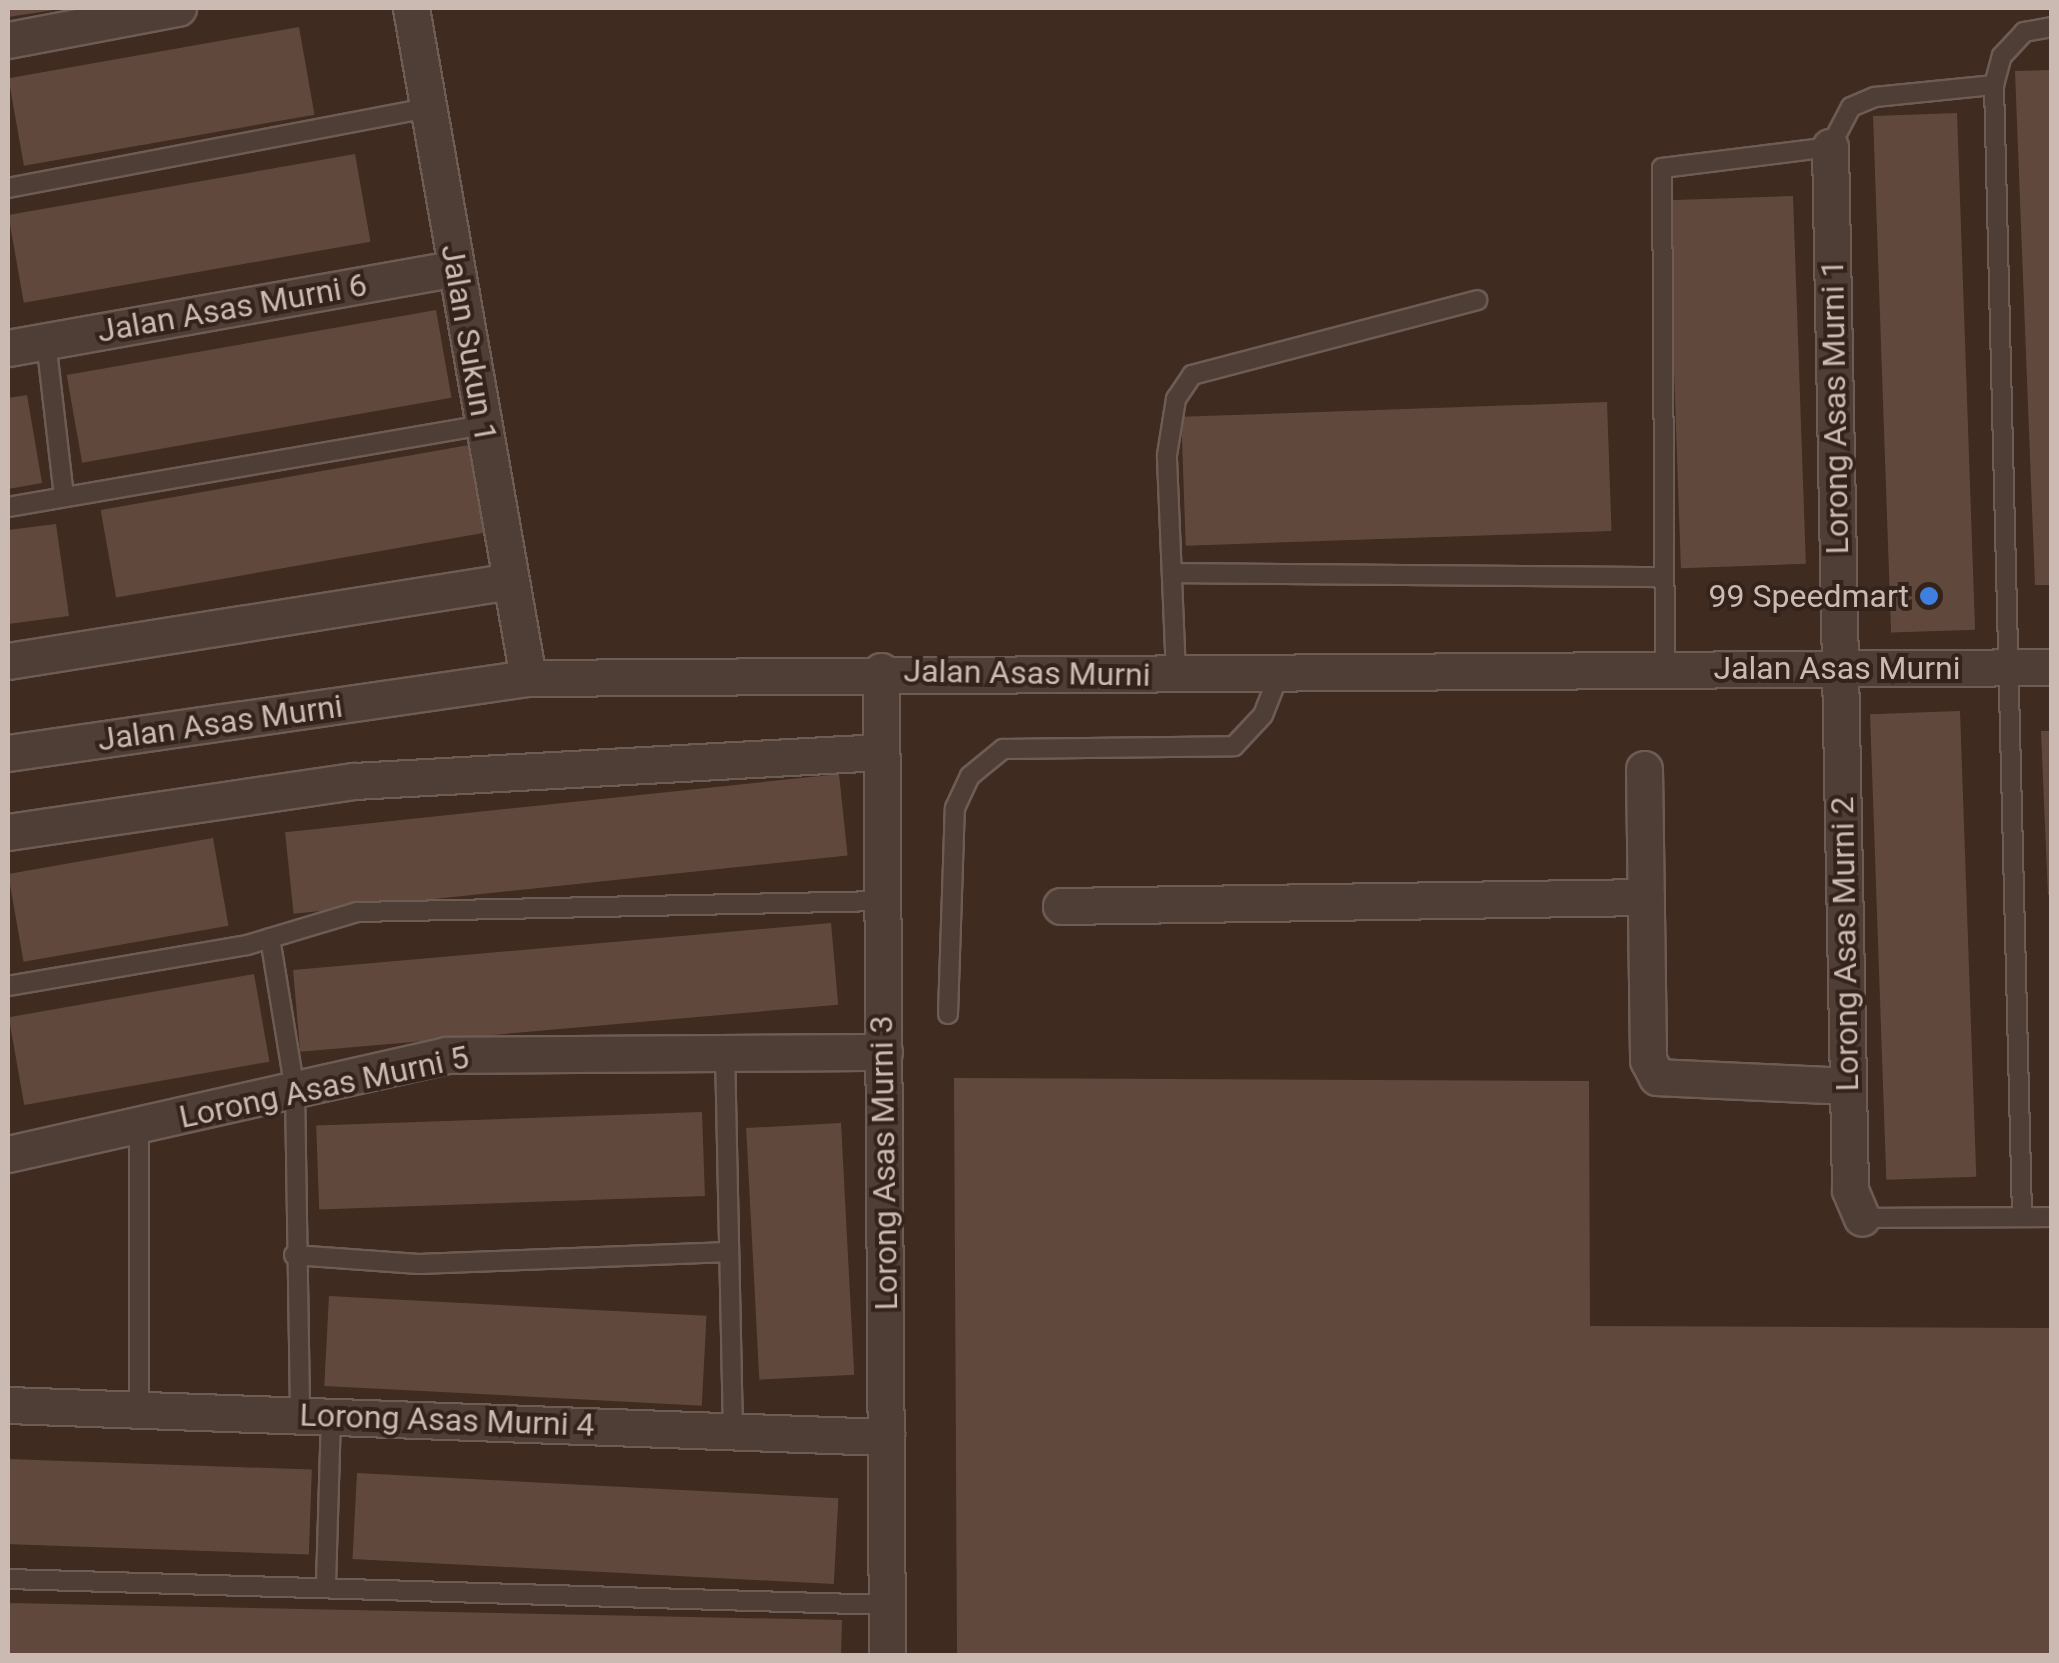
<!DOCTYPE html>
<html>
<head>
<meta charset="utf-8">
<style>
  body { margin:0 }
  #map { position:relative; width:2059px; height:1663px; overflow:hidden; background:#402b21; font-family:Roboto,sans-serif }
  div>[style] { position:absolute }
  .building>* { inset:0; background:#60483d; transform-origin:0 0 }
  .roads { filter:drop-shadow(2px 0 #6d5c54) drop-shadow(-2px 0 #6d5c54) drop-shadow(0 2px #6d5c54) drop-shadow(0 -2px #6d5c54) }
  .lane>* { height:18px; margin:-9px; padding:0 9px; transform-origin:9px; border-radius:9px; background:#4f3e36 }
  .street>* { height:35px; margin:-17.5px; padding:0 17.5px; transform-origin:17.5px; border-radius:17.5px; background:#4f3e36 }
  .dots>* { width:28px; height:28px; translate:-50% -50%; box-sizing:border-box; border:5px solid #34231b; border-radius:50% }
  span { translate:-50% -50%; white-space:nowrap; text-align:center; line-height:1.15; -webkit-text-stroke:8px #34231b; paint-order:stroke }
  .street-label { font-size:32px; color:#cbbab2 }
  .poi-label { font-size:32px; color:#cbbab2 }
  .right { translate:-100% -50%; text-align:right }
  .frame { position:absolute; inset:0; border:10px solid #cbbab2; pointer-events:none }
</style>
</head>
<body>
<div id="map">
  <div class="building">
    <i style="clip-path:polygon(8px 8px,54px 8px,54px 10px,8px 17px)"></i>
    <i style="left:299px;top:27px;width:89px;height:295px;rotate:80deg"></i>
    <i style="clip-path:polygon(2052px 70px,2052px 585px,2035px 585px,2015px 71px)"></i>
    <i style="left:1957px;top:113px;width:517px;height:84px;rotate:88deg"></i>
    <i style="left:355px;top:154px;width:89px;height:352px;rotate:80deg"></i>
    <i style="left:1793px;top:196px;width:368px;height:125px;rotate:88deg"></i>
    <i style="left:436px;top:310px;width:89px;height:375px;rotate:80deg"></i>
    <i style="clip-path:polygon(27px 395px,42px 483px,8px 489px,8px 398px)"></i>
    <i style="left:1607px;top:402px;width:129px;height:426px;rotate:88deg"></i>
    <i style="left:469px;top:445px;width:89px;height:374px;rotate:80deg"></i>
    <i style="clip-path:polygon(56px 524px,69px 616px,8px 624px,8px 530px)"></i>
    <i style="left:1960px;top:711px;width:466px;height:90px;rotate:88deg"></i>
    <i style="clip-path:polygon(2041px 731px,2052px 731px,2052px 894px,2048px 895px)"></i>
    <i style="left:839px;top:774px;width:82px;height:557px;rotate:84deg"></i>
    <i style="left:213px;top:838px;width:89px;height:208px;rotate:80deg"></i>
    <i style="left:831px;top:923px;width:82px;height:540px;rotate:85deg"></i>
    <i style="left:254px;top:974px;width:89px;height:249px;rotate:80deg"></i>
    <i style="clip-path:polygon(954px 1078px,1589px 1081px,1590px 1326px,2052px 1328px,2052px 1656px,957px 1656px)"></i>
    <i style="left:702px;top:1112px;width:84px;height:386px;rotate:88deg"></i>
    <i style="left:841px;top:1123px;width:252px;height:95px;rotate:87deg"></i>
    <i style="left:329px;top:1296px;width:378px;height:90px;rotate:3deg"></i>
    <i style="left:8px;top:1459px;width:304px;height:85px;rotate:2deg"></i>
    <i style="left:357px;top:1473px;width:482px;height:86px;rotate:3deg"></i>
    <i style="clip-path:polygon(8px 1603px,842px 1620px,841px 1656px,8px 1656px)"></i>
  </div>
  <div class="roads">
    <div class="lane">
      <i style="left:1994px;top:85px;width:1132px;rotate:88.58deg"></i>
      <i style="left:8px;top:188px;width:428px;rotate:-10.8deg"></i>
      <i style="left:46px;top:341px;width:156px;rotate:83.4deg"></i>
      <i style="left:8px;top:507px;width:483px;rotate:-9.8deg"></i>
      <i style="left:1172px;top:573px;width:492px;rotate:0.5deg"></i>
      <i style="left:1665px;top:669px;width:501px;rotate:-90.34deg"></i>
      <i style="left:1662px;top:168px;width:169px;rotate:-7.1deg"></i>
      <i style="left:1830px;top:147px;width:45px;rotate:-62.3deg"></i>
      <i style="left:1851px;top:107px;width:26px;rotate:-23deg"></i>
      <i style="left:1875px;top:97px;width:120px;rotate:-5.8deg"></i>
      <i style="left:1994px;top:85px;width:30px;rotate:-75deg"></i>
      <i style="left:2002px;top:56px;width:33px;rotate:-47deg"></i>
      <i style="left:2024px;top:32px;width:28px;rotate:-10deg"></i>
      <i style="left:1176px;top:674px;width:219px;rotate:-92.4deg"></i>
      <i style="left:1167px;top:455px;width:57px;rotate:-80.9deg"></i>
      <i style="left:1176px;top:399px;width:29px;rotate:-56deg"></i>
      <i style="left:1192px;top:375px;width:295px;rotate:-14.7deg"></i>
      <i style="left:270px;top:938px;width:154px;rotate:80.7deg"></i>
      <i style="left:295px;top:1090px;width:325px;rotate:89.1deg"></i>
      <i style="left:8px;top:986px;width:242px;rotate:-9.7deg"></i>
      <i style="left:247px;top:945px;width:115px;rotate:-16.7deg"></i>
      <i style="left:357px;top:912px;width:523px;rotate:-1.2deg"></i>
      <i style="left:948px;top:1014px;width:206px;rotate:-88.1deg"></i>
      <i style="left:955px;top:808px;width:35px;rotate:-65deg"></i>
      <i style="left:970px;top:776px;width:43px;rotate:-39.3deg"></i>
      <i style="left:1003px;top:749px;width:231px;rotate:-0.7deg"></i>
      <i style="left:1234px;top:746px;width:42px;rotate:-46.9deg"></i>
      <i style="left:1263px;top:715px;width:41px;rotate:-68.5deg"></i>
      <i style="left:725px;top:1050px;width:381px;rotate:88.8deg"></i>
      <i style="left:1862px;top:1218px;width:190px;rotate:-0.3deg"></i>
      <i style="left:294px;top:1255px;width:125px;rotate:4.1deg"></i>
      <i style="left:419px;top:1264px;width:310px;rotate:-2.2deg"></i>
      <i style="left:139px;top:1410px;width:285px;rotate:-90deg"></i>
      <i style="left:8px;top:1579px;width:879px;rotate:1.69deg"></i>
      <i style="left:326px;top:1584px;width:168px;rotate:-88.3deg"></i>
    </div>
    <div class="street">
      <i style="left:411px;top:8px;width:680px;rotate:80.09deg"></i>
      <i style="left:8px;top:40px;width:173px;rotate:-10.7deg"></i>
      <i style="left:1830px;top:147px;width:1043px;rotate:88.9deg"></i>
      <i style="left:1850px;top:1190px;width:30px;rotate:67deg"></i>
      <i style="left:8px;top:348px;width:455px;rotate:-10.1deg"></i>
      <i style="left:8px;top:661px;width:509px;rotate:-9.04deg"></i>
      <i style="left:881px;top:671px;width:985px;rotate:89.65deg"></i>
      <i style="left:8px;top:753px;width:525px;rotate:-8.21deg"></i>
      <i style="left:528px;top:678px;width:1524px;rotate:-0.41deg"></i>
      <i style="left:1644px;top:769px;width:291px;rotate:89.2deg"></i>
      <i style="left:1648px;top:1060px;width:19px;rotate:62deg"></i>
      <i style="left:1657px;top:1077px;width:191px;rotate:2.7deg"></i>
      <i style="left:8px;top:832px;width:350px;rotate:-8.4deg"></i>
      <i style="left:354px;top:781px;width:528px;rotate:-3.15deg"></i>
      <i style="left:1061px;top:906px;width:585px;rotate:-0.88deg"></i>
      <i style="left:8px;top:1154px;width:449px;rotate:-12.7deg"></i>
      <i style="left:446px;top:1055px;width:438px;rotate:-0.4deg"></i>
      <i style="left:8px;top:1405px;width:879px;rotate:2.09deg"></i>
    </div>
  </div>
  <div class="dots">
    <i style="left:1929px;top:596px;background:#3f7fe0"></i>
  </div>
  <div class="street-label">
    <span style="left:232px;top:308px;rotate:-10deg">Jalan Asas Murni 6</span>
    <span style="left:469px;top:343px;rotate:80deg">Jalan Sukun 1</span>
    <span style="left:1835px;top:407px;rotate:-91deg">Lorong Asas Murni 1</span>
    <span style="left:1837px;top:668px">Jalan Asas Murni</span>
    <span style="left:1027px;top:673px;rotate:1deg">Jalan Asas Murni</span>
    <span style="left:220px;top:723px;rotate:-8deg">Jalan Asas Murni</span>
    <span style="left:1845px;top:944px;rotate:-91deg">Lorong Asas Murni 2</span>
    <span style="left:324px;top:1087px;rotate:-12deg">Lorong Asas Murni 5</span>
    <span style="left:884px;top:1163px;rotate:-91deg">Lorong Asas Murni 3</span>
    <span style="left:447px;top:1420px;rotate:2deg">Lorong Asas Murni 4</span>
  </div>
  <div class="poi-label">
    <span class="right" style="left:1909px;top:596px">99 Speedmart</span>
  </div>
  <div class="frame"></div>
</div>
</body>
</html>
